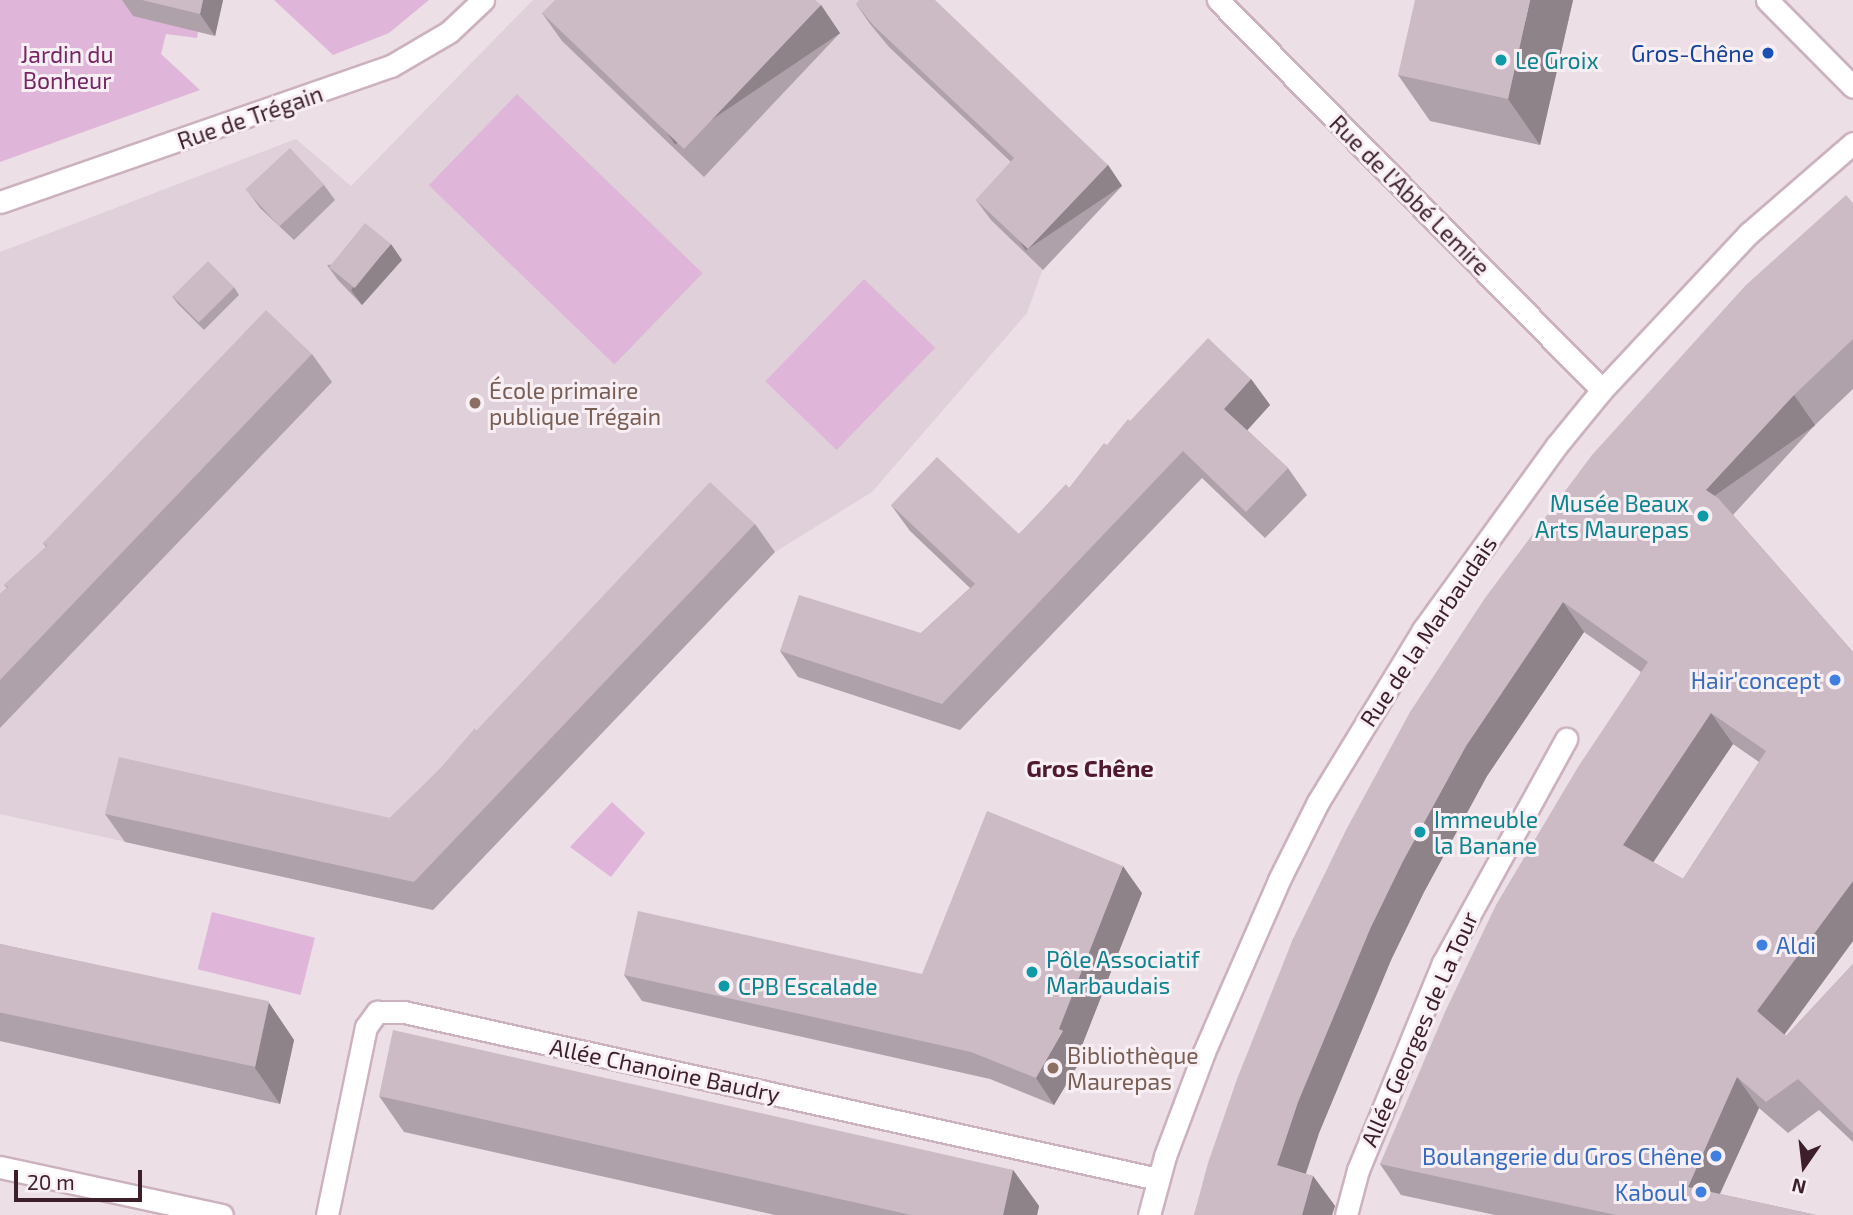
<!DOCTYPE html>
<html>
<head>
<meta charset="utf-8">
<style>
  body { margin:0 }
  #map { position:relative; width:1853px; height:1215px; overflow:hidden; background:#ecdfe6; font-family:"Exo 2",sans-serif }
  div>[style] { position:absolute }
  .built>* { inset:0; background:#dfd0d9 }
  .green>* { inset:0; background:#dfb6da; transform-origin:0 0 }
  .roads { filter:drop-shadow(2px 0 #ccb1bf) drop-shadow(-2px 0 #ccb1bf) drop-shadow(0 2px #ccb1bf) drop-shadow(0 -2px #ccb1bf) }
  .street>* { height:21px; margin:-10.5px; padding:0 10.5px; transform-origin:10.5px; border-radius:10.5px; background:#fff }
  .secondary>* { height:21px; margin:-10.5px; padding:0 10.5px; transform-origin:10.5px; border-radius:10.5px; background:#fff }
  .wall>* { inset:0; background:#afa1a9 }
  .shaded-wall>* { inset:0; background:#8f838a; transform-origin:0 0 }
  .building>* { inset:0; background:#ccbbc5; transform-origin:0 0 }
  .dots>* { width:19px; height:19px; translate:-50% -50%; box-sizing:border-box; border:4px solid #f8eff5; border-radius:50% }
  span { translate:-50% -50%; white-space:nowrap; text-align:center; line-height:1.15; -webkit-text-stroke:6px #f8eff5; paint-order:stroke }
  .transit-label { font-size:23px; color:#164399 }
  .right { translate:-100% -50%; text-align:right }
  .park-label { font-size:23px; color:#762663 }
  .culture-label { font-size:23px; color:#0d838f }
  .left { translate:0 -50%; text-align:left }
  .street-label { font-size:23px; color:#3d1f2b }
  .education-label { font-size:23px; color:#785e54 }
  .shop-label { font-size:23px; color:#366cbe }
  .neighbourhood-label { font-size:24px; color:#50192f; font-weight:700 }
  .north { position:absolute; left:1769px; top:1131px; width:70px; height:70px; -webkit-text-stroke:5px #f8eff5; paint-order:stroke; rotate:194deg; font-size:19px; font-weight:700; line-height:28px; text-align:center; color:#3d1f2b }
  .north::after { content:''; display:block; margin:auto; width:24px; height:32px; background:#3d1f2b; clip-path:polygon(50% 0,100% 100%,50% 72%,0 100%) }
  .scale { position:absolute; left:14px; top:1170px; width:128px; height:32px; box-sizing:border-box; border:4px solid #3d1f2b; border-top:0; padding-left:9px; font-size:21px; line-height:24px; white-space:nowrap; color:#3d1f2b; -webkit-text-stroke:5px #f8eff5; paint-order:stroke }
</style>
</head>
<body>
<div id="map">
  <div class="built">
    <i style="clip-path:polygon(533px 0,921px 0,1120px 183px,1042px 271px,1027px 313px,872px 492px,775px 552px,433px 910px,0 814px,0 252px,296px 139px,351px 186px)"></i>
  </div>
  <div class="green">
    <i style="clip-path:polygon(0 0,137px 0,198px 32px,197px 38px,166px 34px,161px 54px,200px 90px,0 162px)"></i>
    <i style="clip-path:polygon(274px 0,429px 0,389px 33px,333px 55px)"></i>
    <i style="left:517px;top:94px;width:258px;height:127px;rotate:44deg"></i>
    <i style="left:864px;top:279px;width:99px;height:142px;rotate:44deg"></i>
    <i style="clip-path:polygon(612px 802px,645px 833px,611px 877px,570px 847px)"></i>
    <i style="left:212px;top:912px;width:106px;height:59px;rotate:14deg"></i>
  </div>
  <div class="roads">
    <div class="street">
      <i style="left:1218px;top:0;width:547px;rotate:45.44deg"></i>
      <i style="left:0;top:1167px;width:227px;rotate:12.2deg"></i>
      <i style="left:327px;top:1215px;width:192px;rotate:-78.3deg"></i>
      <i style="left:366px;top:1027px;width:19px;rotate:-54deg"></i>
      <i style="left:377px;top:1012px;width:27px"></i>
      <i style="left:404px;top:1012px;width:772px;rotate:12.49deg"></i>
      <i style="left:1149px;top:1215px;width:61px;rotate:-74.8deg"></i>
      <i style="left:1165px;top:1156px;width:111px;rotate:-69.4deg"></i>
      <i style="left:1204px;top:1052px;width:188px;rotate:-66.4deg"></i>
      <i style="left:1279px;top:880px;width:87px;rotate:-63.4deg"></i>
      <i style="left:1318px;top:802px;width:202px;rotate:-58.6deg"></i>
      <i style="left:1423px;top:630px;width:228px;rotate:-54.1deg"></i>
      <i style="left:1557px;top:445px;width:71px;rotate:-50.7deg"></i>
      <i style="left:1602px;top:390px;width:214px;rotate:-46.9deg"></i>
      <i style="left:1748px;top:234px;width:139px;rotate:-40.9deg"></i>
      <i style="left:1346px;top:1215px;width:47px;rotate:-75.1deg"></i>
      <i style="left:1358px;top:1170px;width:224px;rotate:-67.7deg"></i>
      <i style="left:1443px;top:963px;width:256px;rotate:-61.2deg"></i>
    </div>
    <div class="secondary">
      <i style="left:1767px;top:0;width:122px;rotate:45.3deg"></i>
      <i style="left:0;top:202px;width:414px;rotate:-19.2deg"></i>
      <i style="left:391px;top:66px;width:67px;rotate:-30.4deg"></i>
      <i style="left:449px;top:32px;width:47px;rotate:-43.3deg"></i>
    </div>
  </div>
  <div class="wall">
    <i style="clip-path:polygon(122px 0,223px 0,215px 36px,133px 16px)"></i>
    <i style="clip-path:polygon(1573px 0,1540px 145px,1430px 121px,1398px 75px)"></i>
    <i style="clip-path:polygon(856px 4px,1108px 165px,1122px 186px,1043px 270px,991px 220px,976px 200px,1011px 162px,889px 47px,870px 24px)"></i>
    <i style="clip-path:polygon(821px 5px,840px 33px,704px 177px,562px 41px,542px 13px)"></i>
    <i style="clip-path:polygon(324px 185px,335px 200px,294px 240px,260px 208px,249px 193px)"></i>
    <i style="clip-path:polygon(evenodd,1853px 203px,1853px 389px,1815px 425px,1733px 515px,1853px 652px,1853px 941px,1784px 1034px,1786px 1036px,1853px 964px,1853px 1142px,1819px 1110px,1788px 1133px,1759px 1108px,1720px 1194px,1816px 1215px,1495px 1215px,1401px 1195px,1380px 1164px,1641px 672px,1584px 632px,1487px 776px,1424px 892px,1391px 960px,1319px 1133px,1306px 1174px,1313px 1176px,1335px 1206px,1332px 1215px,1194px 1215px,1293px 939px,1853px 203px,1733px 744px,1759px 762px,1683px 879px,1653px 862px,1733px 744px)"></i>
    <i style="clip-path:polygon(402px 260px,362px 305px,338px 280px,327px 265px)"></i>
    <i style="clip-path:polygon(234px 287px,239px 295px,204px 330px,178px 304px,172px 296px)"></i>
    <i style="clip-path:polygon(312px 354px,332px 382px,0 728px,0 594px,7px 588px,4px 585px,46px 547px,43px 543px)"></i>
    <i style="clip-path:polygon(1251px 379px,1270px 405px,1247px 430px,1288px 468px,1307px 495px,1265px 538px,1202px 478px,960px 730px,798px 677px,780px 651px,921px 633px,970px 588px,910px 531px,891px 505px,1019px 534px,1069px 488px,1130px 421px)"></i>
    <i style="clip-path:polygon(755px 524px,775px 552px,433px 910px,125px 842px,105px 814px,390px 818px,438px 771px,476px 731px)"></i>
    <i style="clip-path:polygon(1142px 893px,1079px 1053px,1082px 1058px,1054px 1105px,990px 1079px,642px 1001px,624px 975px,922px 974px)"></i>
    <i style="clip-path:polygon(0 944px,269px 1003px,294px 1040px,280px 1104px,0 1041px)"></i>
    <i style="clip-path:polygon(379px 1096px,1013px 1170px,1039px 1206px,1037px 1215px,775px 1215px,404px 1132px)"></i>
  </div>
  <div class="shaded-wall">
    <i style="clip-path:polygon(203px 0,223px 0,215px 36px,200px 14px)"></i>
    <i style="clip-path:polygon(1530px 0,1573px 0,1540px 145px,1508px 99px)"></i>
    <i style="left:821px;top:5px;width:34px;height:199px;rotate:56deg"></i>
    <i style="left:1108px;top:165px;width:25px;height:116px;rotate:56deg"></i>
    <i style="clip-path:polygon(391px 244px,402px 260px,362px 305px,351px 290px)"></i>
    <i style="clip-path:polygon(1251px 379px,1270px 405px,1243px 435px,1224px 409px)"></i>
    <i style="left:1794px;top:395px;width:37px;height:129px;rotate:55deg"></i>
    <i style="clip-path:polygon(1563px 602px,1584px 632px,1487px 776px,1424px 892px,1391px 960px,1319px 1133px,1298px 1196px,1277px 1165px,1298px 1102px,1370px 929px,1403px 861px,1466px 746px)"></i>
    <i style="clip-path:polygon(1711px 713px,1733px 744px,1644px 876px,1623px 845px)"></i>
    <i style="clip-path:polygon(1123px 866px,1142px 893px,1079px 1053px,1082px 1058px,1054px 1105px,1036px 1078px)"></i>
    <i style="clip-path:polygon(1853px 881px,1853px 941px,1779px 1042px,1757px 1011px)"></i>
    <i style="clip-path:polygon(269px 1003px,294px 1040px,280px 1104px,255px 1068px)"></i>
    <i style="clip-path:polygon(1737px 1077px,1759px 1108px,1710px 1215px,1688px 1187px)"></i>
    <i style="clip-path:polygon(1013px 1170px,1039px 1206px,1037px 1215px,1003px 1215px)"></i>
    <i style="clip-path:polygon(1313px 1176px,1335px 1206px,1332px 1215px,1302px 1215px)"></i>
  </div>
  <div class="building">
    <i style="clip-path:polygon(142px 0,203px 0,200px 14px)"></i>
    <i style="clip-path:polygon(555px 0,815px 0,821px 5px,684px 149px,542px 13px)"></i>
    <i style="clip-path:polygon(859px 0,935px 0,1108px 165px,1028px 249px,976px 200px,1014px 158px,874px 26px,856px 4px)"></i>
    <i style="clip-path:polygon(1415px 0,1530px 0,1508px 99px,1398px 75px)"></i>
    <i style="left:290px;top:148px;width:50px;height:61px;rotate:47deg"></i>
    <i style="clip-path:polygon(evenodd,1846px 195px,1853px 203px,1853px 339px,1794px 395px,1706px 490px,1718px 498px,1853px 652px,1853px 881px,1757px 1011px,1786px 1036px,1853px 964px,1853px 1133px,1798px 1079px,1766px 1102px,1737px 1077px,1688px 1187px,1816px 1215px,1616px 1215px,1380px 1164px,1445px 1012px,1496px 905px,1578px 767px,1648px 662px,1563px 602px,1466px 746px,1403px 861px,1370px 929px,1298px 1102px,1277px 1165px,1313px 1176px,1302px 1215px,1194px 1215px,1208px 1163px,1237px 1079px,1293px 939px,1346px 830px,1410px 712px,1485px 598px,1592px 455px,1746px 285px,1846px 195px,1711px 713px,1766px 751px,1683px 879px,1623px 845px,1711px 713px)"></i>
    <i style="left:365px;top:223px;width:33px;height:57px;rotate:39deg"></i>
    <i style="left:208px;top:261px;width:37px;height:50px;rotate:45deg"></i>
    <i style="clip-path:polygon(266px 310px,312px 354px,0 680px,0 594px,8px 587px,4px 585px,47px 546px,43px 543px)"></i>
    <i style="clip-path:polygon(1208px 338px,1251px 379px,1224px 409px,1288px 468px,1246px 512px,1183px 451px,942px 704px,780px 651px,799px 595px,921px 633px,975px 584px,891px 505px,937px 457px,1019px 534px,1066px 484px,1069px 488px,1104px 443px,1107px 445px,1128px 419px,1130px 421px)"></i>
    <i style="clip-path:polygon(710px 482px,755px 524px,414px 882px,105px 814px,119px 757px,390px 818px,438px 771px,475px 728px,476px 731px)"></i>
    <i style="clip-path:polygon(987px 811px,1123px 866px,1059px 1029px,1063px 1031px,1036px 1078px,971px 1052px,624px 975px,638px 911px,922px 974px)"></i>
    <i style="left:0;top:944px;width:275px;height:67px;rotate:12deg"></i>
    <i style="clip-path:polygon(393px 1030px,1013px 1170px,1003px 1215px,911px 1215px,379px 1096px)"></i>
  </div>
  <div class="dots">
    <i style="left:1768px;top:53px;background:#1a4fb4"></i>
    <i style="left:1501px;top:60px;background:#0f9aa8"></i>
    <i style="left:475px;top:403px;background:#8d6e63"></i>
    <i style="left:1703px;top:516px;background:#0f9aa8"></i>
    <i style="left:1835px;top:680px;background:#3f7fe0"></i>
    <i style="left:1420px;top:832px;background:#0f9aa8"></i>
    <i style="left:1762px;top:945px;background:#3f7fe0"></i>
    <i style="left:1032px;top:972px;background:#0f9aa8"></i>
    <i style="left:724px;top:986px;background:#0f9aa8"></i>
    <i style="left:1053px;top:1068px;background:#8d6e63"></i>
    <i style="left:1716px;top:1156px;background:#3f7fe0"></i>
    <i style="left:1701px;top:1192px;background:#3f7fe0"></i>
  </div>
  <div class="transit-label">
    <span class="right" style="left:1754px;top:53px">Gros-Chêne</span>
  </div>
  <div class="park-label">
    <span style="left:67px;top:67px">Jardin du<br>Bonheur</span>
  </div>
  <div class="culture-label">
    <span class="left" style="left:1515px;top:60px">Le Groix</span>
    <span class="right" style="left:1689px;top:516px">Musée Beaux<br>Arts Maurepas</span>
    <span class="left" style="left:1434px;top:832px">Immeuble<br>la Banane</span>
    <span class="left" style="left:1046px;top:972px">Pôle Associatif<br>Marbaudais</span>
    <span class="left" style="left:738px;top:986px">CPB Escalade</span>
  </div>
  <div class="street-label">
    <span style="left:250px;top:117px;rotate:-19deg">Rue de Trégain</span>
    <span style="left:1410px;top:195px;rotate:45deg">Rue de l'Abbé Lemire</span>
    <span style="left:1428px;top:631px;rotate:-56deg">Rue de la Marbaudais</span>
    <span style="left:1419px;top:1029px;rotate:-66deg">Allée Georges de La Tour</span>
    <span style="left:665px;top:1070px;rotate:12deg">Allée Chanoine Baudry</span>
  </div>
  <div class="education-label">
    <span class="left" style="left:489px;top:403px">École primaire<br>publique Trégain</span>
    <span class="left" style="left:1067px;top:1068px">Bibliothèque<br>Maurepas</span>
  </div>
  <div class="shop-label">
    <span class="right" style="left:1821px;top:680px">Hair'concept</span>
    <span class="left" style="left:1776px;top:945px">Aldi</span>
    <span class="right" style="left:1702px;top:1156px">Boulangerie du Gros Chêne</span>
    <span class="right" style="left:1687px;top:1192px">Kaboul</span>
  </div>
  <div class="neighbourhood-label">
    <span style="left:1090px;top:768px">Gros Chêne</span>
  </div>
  <div class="north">N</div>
  <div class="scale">20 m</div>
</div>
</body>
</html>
